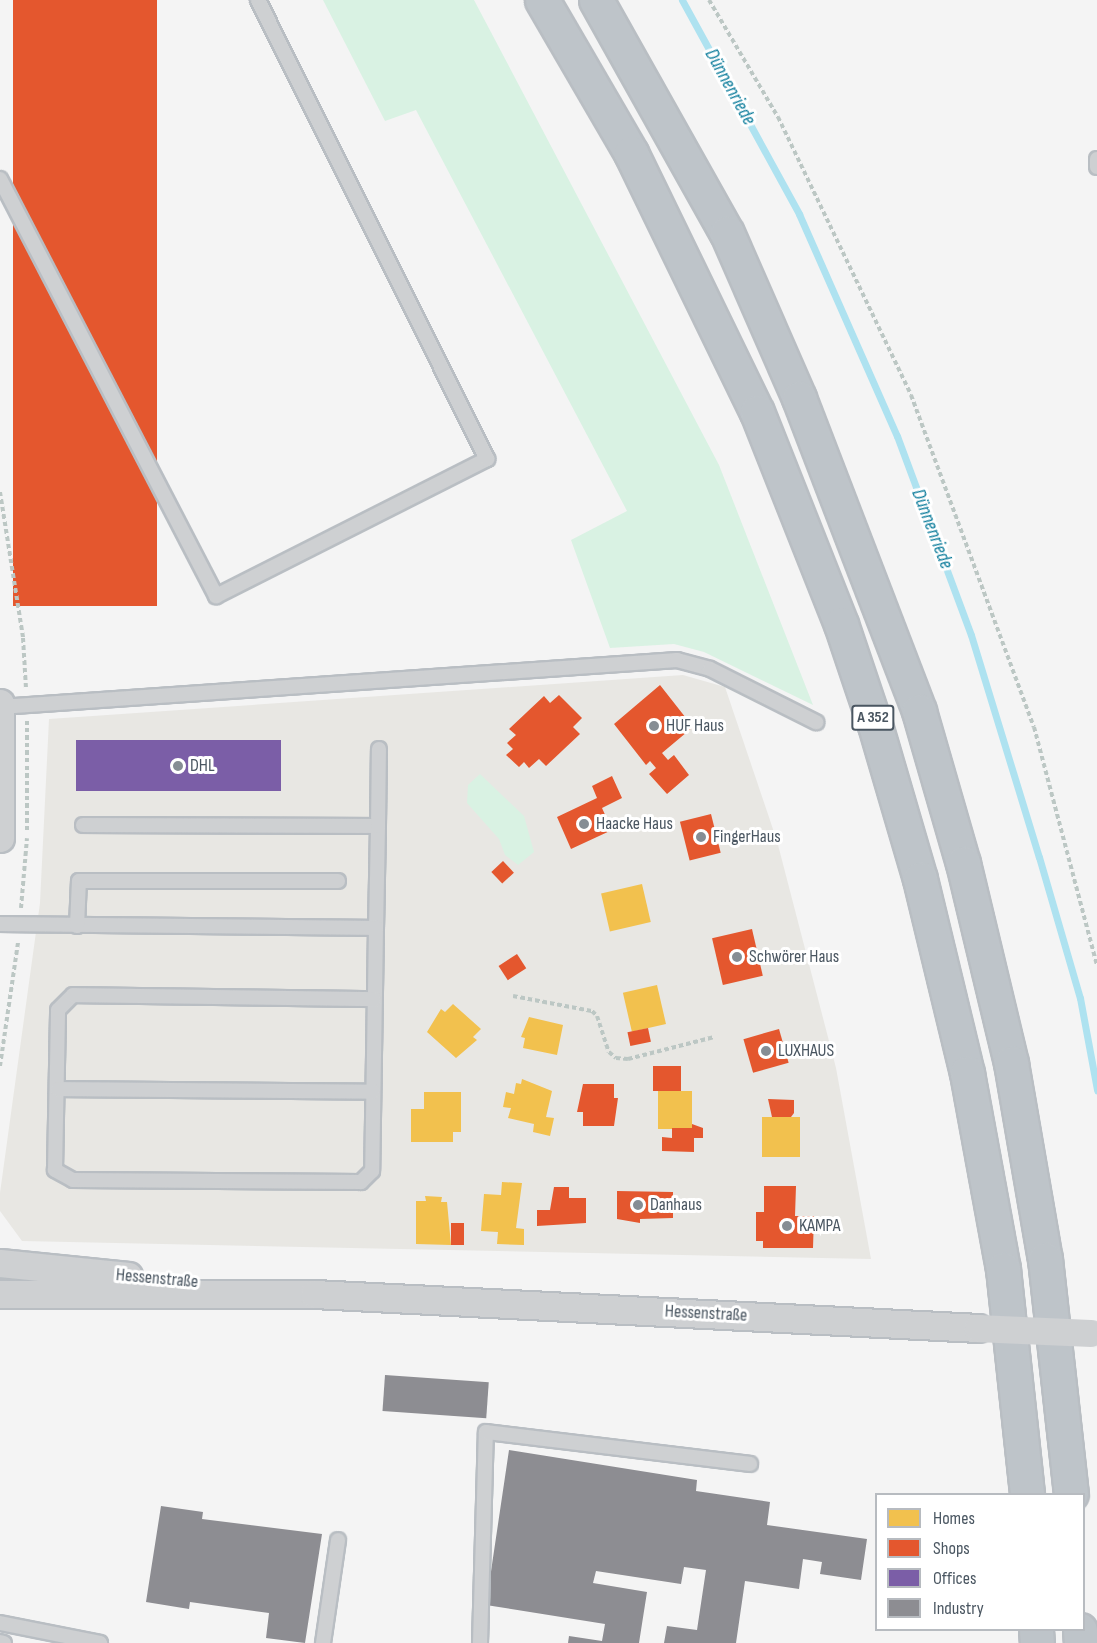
<!DOCTYPE html>
<html>
<head>
<meta charset="utf-8">
<style>
  body { margin:0 }
  #map { position:relative; width:1097px; height:1643px; overflow:hidden; background:#f4f4f4; font-family:"Sofia Sans Condensed",sans-serif }
  div>[style] { position:absolute }
  .commercial>* { inset:0; background:#e8e7e3 }
  .green>* { inset:0; background:#d9f2e3 }
  .homes>* { inset:0; background:#f2c14e; transform-origin:0 0 }
  .shops>* { inset:0; background:#e4572e; transform-origin:0 0 }
  .offices>* { inset:0; background:#7b5ea7; transform-origin:0 0 }
  .industry>* { inset:0; background:#8d8d92; transform-origin:0 0 }
  .stream>* { height:7px; margin:-3.5px; padding:0 3.5px; transform-origin:3.5px; border-radius:3.5px; background:#aee2f0 }
  .path>* { height:4px; margin-top:-2px; transform-origin:0; background:repeating-linear-gradient(90deg,#bcc7c4 0 4.5px,transparent 0 7.5px) }
  .roads { filter:drop-shadow(2px 0 #b9bec3) drop-shadow(-2px 0 #b9bec3) drop-shadow(0 2px #b9bec3) drop-shadow(0 -2px #b9bec3) }
  .service>* { height:14px; margin:-7px; padding:0 7px; transform-origin:7px; border-radius:7px; background:#ced0d2 }
  .minor>* { height:27px; margin:-13.5px; padding:0 13.5px; transform-origin:13.5px; border-radius:13.5px; background:#ced0d2 }
  .motorway>* { height:33px; margin:-16.5px; padding:0 16.5px; transform-origin:16.5px; border-radius:16.5px; background:#bec4c9 }
  .minor-bridge>* { height:27px; margin:-13.5px; padding:0 13.5px; transform-origin:13.5px; border-radius:13.5px; background:#ced0d2 }
  .dots>* { width:16px; height:16px; translate:-50% -50%; box-sizing:border-box; border:3px solid #fff; border-radius:50% }
  span { translate:-50% -50%; white-space:nowrap; text-align:center; line-height:1.15; -webkit-text-stroke:6px #fff; paint-order:stroke }
  .shield-label span { padding:2px 4px; background:#fff; border:2px solid; border-radius:4px; -webkit-text-stroke-width:0 }
  .shield-label { font-size:16px; color:#4a5661; font-weight:700 }
  .poi-label { font-size:18px; color:#4a5661 }
  .left { translate:0 -50%; text-align:left }
  .street-label { font-size:18px; color:#4a5661 }
  .water-label { font-size:20px; color:#0c7c9b; font-style:italic }
  .legend { position:absolute; left:875px; top:1493px; width:210px; height:138px; box-sizing:border-box; background:#fff; border:2px solid #b7bbc0; margin:0; padding:8px 10px; list-style:none; font-size:18px; color:#4a5661 }
  .legend li { display:flex; align-items:center; gap:12px; height:30px }
  .legend b { width:30px; border:2px solid #b7bbc0 }
</style>
</head>
<body>
<div id="map">
  <div class="commercial">
    <i style="clip-path:polygon(683px 675px,725px 687px,777px 841px,836px 1068px,871px 1259px,22px 1241px,0 1211px,0 1193px,40px 903px,49px 719px)"></i>
  </div>
  <div class="green">
    <i style="clip-path:polygon(323px 0,474px 0,719px 465px,813px 705px,704px 652px,674px 644px,610px 648px,571px 540px,627px 511px,416px 110px,385px 121px)"></i>
    <i style="clip-path:polygon(480px 774px,524px 816px,534px 852px,518px 865px,505px 855px,499px 839px,467px 803px,468px 785px)"></i>
  </div>
  <div class="homes">
    <i style="left:642px;top:884px;width:39px;height:42px;rotate:77deg"></i>
    <i style="left:657px;top:985px;width:40px;height:35px;rotate:77deg"></i>
    <i style="clip-path:polygon(453px 1004px,481px 1029px,473px 1037px,477px 1040px,456px 1058px,427px 1032px,441px 1009px,445px 1012px)"></i>
    <i style="clip-path:polygon(529px 1017px,563px 1025px,557px 1055px,523px 1048px,525px 1038px,521px 1037px)"></i>
    <i style="clip-path:polygon(522px 1079px,552px 1091px,546px 1117px,554px 1118px,550px 1136px,533px 1132px,534px 1124px,508px 1118px,511px 1108px,503px 1107px,506px 1092px,514px 1094px,516px 1083px,521px 1084px)"></i>
    <i style="left:658px;top:1091px;width:34px;height:38px"></i>
    <i style="clip-path:polygon(424px 1092px,461px 1092px,461px 1132px,453px 1132px,453px 1142px,411px 1142px,411px 1109px,424px 1109px)"></i>
    <i style="left:762px;top:1117px;width:38px;height:40px"></i>
    <i style="clip-path:polygon(502px 1182px,522px 1183px,516px 1228px,524px 1229px,524px 1245px,497px 1244px,498px 1232px,481px 1231px,484px 1194px,501px 1195px)"></i>
    <i style="clip-path:polygon(425px 1196px,442px 1197px,441px 1202px,447px 1202px,451px 1245px,416px 1244px,416px 1201px,426px 1201px)"></i>
  </div>
  <div class="shops">
    <i style="left:13px;top:0;width:144px;height:606px"></i>
    <i style="clip-path:polygon(660px 685px,693px 727px,662px 753px,668px 760px,674px 755px,689px 775px,667px 794px,649px 774px,656px 768px,650px 761px,646px 765px,614px 724px)"></i>
    <i style="clip-path:polygon(559px 695px,582px 718px,573px 727px,580px 734px,546px 766px,539px 759px,529px 768px,524px 762px,519px 767px,506px 755px,513px 749px,507px 743px,516px 735px,509px 729px,544px 696px,550px 703px)"></i>
    <i style="clip-path:polygon(612px 776px,622px 798px,602px 808px,612px 830px,571px 849px,557px 817px,597px 798px,592px 786px)"></i>
    <i style="left:711px;top:814px;width:40px;height:32px;rotate:76deg"></i>
    <i style="left:503px;top:861px;width:16px;height:16px;rotate:47deg"></i>
    <i style="left:752px;top:929px;width:48px;height:41px;rotate:77deg"></i>
    <i style="left:517px;top:954px;width:17px;height:22px;rotate:57deg"></i>
    <i style="left:648px;top:1028px;width:14px;height:21px;rotate:78deg"></i>
    <i style="left:779px;top:1029px;width:35px;height:37px;rotate:74deg"></i>
    <i style="left:653px;top:1066px;width:28px;height:25px"></i>
    <i style="clip-path:polygon(583px 1084px,614px 1084px,614px 1098px,618px 1098px,614px 1126px,583px 1126px,583px 1112px,577px 1112px)"></i>
    <i style="clip-path:polygon(768px 1099px,794px 1100px,794px 1113px,791px 1117px,772px 1117px)"></i>
    <i style="clip-path:polygon(692px 1124px,703px 1128px,703px 1138px,694px 1138px,694px 1152px,662px 1151px,662px 1137px,672px 1138px,672px 1128px,692px 1128px)"></i>
    <i style="clip-path:polygon(764px 1186px,796px 1186px,795px 1216px,814px 1216px,813px 1248px,763px 1248px,763px 1241px,756px 1241px,756px 1212px,764px 1212px)"></i>
    <i style="clip-path:polygon(554px 1187px,569px 1187px,569px 1198px,586px 1198px,586px 1223px,537px 1226px,537px 1210px,550px 1210px)"></i>
    <i style="clip-path:polygon(617px 1191px,673px 1192px,673px 1218px,640px 1219px,640px 1223px,617px 1219px)"></i>
    <i style="left:451px;top:1223px;width:13px;height:22px"></i>
  </div>
  <div class="offices">
    <i style="left:76px;top:740px;width:205px;height:51px"></i>
  </div>
  <div class="industry">
    <i style="left:385px;top:1375px;width:104px;height:36px;rotate:4deg"></i>
    <i style="clip-path:polygon(509px 1450px,697px 1480px,696px 1491px,770px 1502px,767px 1525px,867px 1539px,861px 1580px,820px 1574px,822px 1562px,803px 1559px,799px 1589px,745px 1581px,736px 1643px,664px 1643px,667px 1626px,697px 1630px,706px 1570px,684px 1567px,681px 1584px,596px 1571px,593px 1583px,647px 1592px,639px 1643px,568px 1643px,569px 1636px,602px 1641px,605px 1624px,486px 1605px)"></i>
    <i style="clip-path:polygon(161px 1506px,203px 1512px,202px 1519px,322px 1534px,305px 1643px,266px 1638px,269px 1613px,190px 1602px,189px 1609px,146px 1602px)"></i>
  </div>
  <div class="stream">
    <i style="left:682px;top:0;width:244px;rotate:61.3deg"></i>
    <i style="left:799px;top:214px;width:243px;rotate:66.2deg"></i>
    <i style="left:897px;top:436px;width:212px;rotate:69.6deg"></i>
    <i style="left:971px;top:635px;width:232px;rotate:73deg"></i>
    <i style="left:1039px;top:857px;width:147px;rotate:73.8deg"></i>
    <i style="left:1080px;top:998px;width:94px;rotate:79.5deg"></i>
  </div>
  <div class="path">
    <i style="left:709px;top:0;width:136px;rotate:59.5deg"></i>
    <i style="left:778px;top:117px;width:308px;rotate:64.4deg"></i>
    <i style="left:911px;top:395px;width:354px;rotate:69.7deg"></i>
    <i style="left:1034px;top:727px;width:247px;rotate:75.2deg"></i>
    <i style="left:0;top:492px;width:148px;rotate:81deg"></i>
    <i style="left:23px;top:638px;width:51px;rotate:86.6deg"></i>
    <i style="left:27px;top:830px;width:109px;rotate:-90deg"></i>
    <i style="left:21px;top:908px;width:70px;rotate:-85.1deg"></i>
    <i style="left:513px;top:996px;width:80px;rotate:10.8deg"></i>
    <i style="left:592px;top:1011px;width:7px;rotate:45deg"></i>
    <i style="left:597px;top:1016px;width:38px;rotate:72deg"></i>
    <i style="left:609px;top:1052px;width:9px;rotate:41deg"></i>
    <i style="left:616px;top:1058px;width:12px;rotate:5deg"></i>
    <i style="left:628px;top:1059px;width:89px;rotate:-14.3deg"></i>
    <i style="left:0;top:1066px;width:125px;rotate:-81.7deg"></i>
  </div>
  <div class="roads">
    <div class="service">
      <i style="left:1097px;top:159px;width:8px;rotate:90deg"></i>
      <i style="left:0;top:179px;width:470px;rotate:62.6deg"></i>
      <i style="left:216px;top:596px;width:304px;rotate:-26.8deg"></i>
      <i style="left:487px;top:459px;width:513px;rotate:-116.52deg"></i>
      <i style="left:0;top:707px;width:679px;rotate:-3.97deg"></i>
      <i style="left:677px;top:660px;width:34px;rotate:15deg"></i>
      <i style="left:710px;top:669px;width:119px;rotate:26.6deg"></i>
      <i style="left:83px;top:825px;width:295px;rotate:0.2deg"></i>
      <i style="left:378px;top:826px;width:102px;rotate:91.1deg"></i>
      <i style="left:378px;top:826px;width:77px;rotate:-89.3deg"></i>
      <i style="left:0;top:924px;width:376px;rotate:0.6deg"></i>
      <i style="left:376px;top:928px;width:243px;rotate:90.9deg"></i>
      <i style="left:372px;top:1171px;width:16px;rotate:135deg"></i>
      <i style="left:361px;top:1182px;width:288px;rotate:-179.6deg"></i>
      <i style="left:73px;top:1180px;width:21px;rotate:-151deg"></i>
      <i style="left:55px;top:1170px;width:160px;rotate:-88.9deg"></i>
      <i style="left:58px;top:1010px;width:21px;rotate:-45deg"></i>
      <i style="left:73px;top:995px;width:301px;rotate:0.8deg"></i>
      <i style="left:77px;top:926px;width:45px;rotate:-87.5deg"></i>
      <i style="left:79px;top:881px;width:259px"></i>
      <i style="left:58px;top:1089px;width:315px;rotate:0.5deg"></i>
      <i style="left:0;top:1623px;width:102px;rotate:11.3deg"></i>
      <i style="left:0;top:1642px;width:4px;rotate:14deg"></i>
      <i style="left:323px;top:1643px;width:104px;rotate:-81.7deg"></i>
      <i style="left:480px;top:1643px;width:211px;rotate:-88.4deg"></i>
      <i style="left:486px;top:1432px;width:266px;rotate:6.9deg"></i>
    </div>
    <div class="minor">
      <i style="left:0;top:703px;width:135px;rotate:90deg"></i>
      <i style="left:0;top:1263px;width:129px;rotate:5.8deg"></i>
      <i style="left:0;top:1294px;width:314px"></i>
      <i style="left:314px;top:1294px;width:665px;rotate:2.93deg"></i>
    </div>
    <div class="motorway">
      <i style="left:542px;top:0;width:177px;rotate:59.8deg"></i>
      <i style="left:631px;top:153px;width:288px;rotate:64.1deg"></i>
      <i style="left:757px;top:412px;width:228px;rotate:68.4deg"></i>
      <i style="left:841px;top:624px;width:107px;rotate:71.4deg"></i>
      <i style="left:875px;top:725px;width:160px;rotate:73.7deg"></i>
      <i style="left:920px;top:879px;width:200px;rotate:76.4deg"></i>
      <i style="left:967px;top:1073px;width:199px;rotate:79.6deg"></i>
      <i style="left:1003px;top:1269px;width:226px;rotate:83.9deg"></i>
      <i style="left:596px;top:0;width:267px;rotate:60.7deg"></i>
      <i style="left:727px;top:233px;width:180px;rotate:66.4deg"></i>
      <i style="left:799px;top:398px;width:335px;rotate:69deg"></i>
      <i style="left:919px;top:711px;width:158px;rotate:73.9deg"></i>
      <i style="left:963px;top:863px;width:206px;rotate:76.5deg"></i>
      <i style="left:1011px;top:1063px;width:199px;rotate:80.2deg"></i>
      <i style="left:1045px;top:1259px;width:236px;rotate:83.7deg"></i>
      <i style="left:1036px;top:1630px;width:13px;rotate:86deg"></i>
      <i style="left:1080px;top:1630px;width:13px;rotate:86deg"></i>
    </div>
  </div>
  <div class="minor-bridge">
    <i style="left:978px;top:1328px;width:113px;rotate:2.5deg"></i>
  </div>
  <div class="dots">
    <i style="left:654px;top:726px;background:#868d94"></i>
    <i style="left:178px;top:766px;background:#868d94"></i>
    <i style="left:584px;top:824px;background:#868d94"></i>
    <i style="left:701px;top:837px;background:#868d94"></i>
    <i style="left:737px;top:957px;background:#868d94"></i>
    <i style="left:766px;top:1051px;background:#868d94"></i>
    <i style="left:638px;top:1205px;background:#868d94"></i>
    <i style="left:787px;top:1226px;background:#868d94"></i>
  </div>
  <div class="shield-label">
    <span style="left:873px;top:718px">A 352</span>
  </div>
  <div class="poi-label">
    <span class="left" style="left:666px;top:726px">HUF Haus</span>
    <span class="left" style="left:190px;top:766px">DHL</span>
    <span class="left" style="left:596px;top:824px">Haacke Haus</span>
    <span class="left" style="left:713px;top:837px">FingerHaus</span>
    <span class="left" style="left:749px;top:957px">Schwörer Haus</span>
    <span class="left" style="left:778px;top:1051px">LUXHAUS</span>
    <span class="left" style="left:650px;top:1205px">Danhaus</span>
    <span class="left" style="left:799px;top:1226px">KAMPA</span>
  </div>
  <div class="street-label">
    <span style="left:157px;top:1279px;rotate:5deg">Hessenstraße</span>
    <span style="left:706px;top:1314px;rotate:3deg">Hessenstraße</span>
  </div>
  <div class="water-label">
    <span style="left:730px;top:87px;rotate:61deg">Dünnenriede</span>
    <span style="left:932px;top:529px;rotate:69deg">Dünnenriede</span>
  </div>
  <ul class="legend">
  <li><b style="height:16px;background:#f2c14e"></b>Homes</li>
  <li><b style="height:16px;background:#e4572e"></b>Shops</li>
  <li><b style="height:16px;background:#7b5ea7"></b>Offices</li>
  <li><b style="height:16px;background:#8d8d92"></b>Industry</li>
  </ul>
</div>
</body>
</html>
